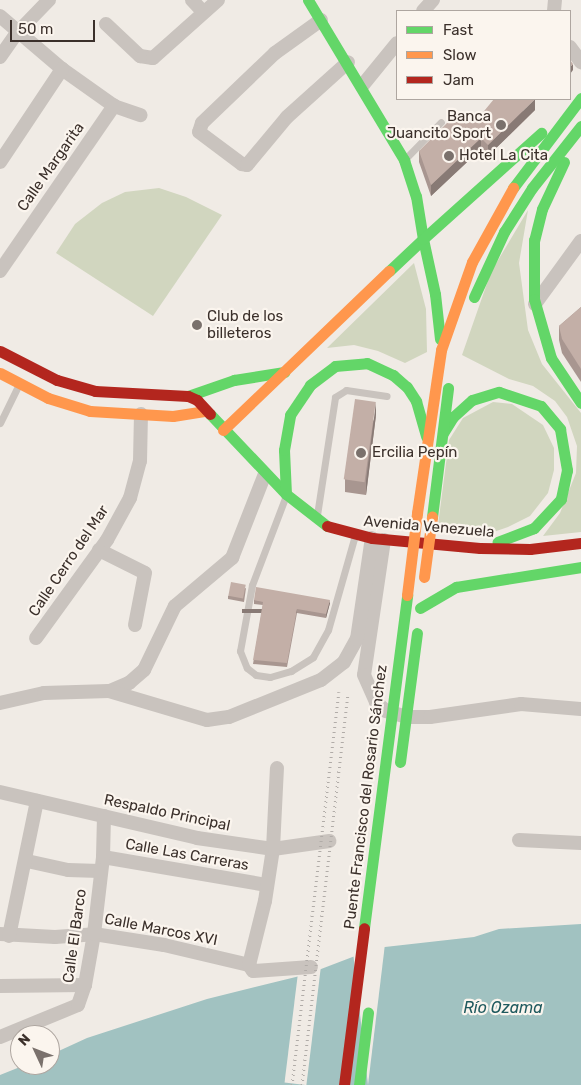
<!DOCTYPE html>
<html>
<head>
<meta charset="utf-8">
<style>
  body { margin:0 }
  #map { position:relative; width:581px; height:1085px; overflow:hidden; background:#f0ebe5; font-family:Rubik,sans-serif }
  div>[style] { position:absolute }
  .green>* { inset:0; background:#d1d6bf }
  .water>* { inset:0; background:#a1c2c1 }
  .pier>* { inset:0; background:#f0ebe5; transform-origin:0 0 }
  .lane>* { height:7px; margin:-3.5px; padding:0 3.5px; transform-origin:3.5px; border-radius:3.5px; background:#c9c3be }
  .street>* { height:14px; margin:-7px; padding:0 7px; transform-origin:7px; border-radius:7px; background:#c9c3be }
  .fast>* { height:11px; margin:-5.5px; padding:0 5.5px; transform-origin:5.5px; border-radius:5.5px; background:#63d668 }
  .slow>* { height:11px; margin:-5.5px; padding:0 5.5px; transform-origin:5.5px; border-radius:5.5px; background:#ff974d }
  .jam>* { height:11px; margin:-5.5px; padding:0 5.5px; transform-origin:5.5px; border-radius:5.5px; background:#b3261e }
  .rail>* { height:3px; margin-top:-1.5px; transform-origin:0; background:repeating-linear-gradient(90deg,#b1aca8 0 1px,transparent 0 5px) }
  .fast-bridge>* { height:11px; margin:-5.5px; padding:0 5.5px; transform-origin:5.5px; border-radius:5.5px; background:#63d668 }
  .slow-bridge>* { height:11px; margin:-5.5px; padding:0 5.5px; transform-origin:5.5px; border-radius:5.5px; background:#ff974d }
  .jam-bridge>* { height:11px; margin:-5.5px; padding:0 5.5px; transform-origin:5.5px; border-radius:5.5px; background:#b3261e }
  .wall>* { inset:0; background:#a89690 }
  .shaded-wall>* { inset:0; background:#887a75; transform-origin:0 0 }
  .building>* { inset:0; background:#c3afa7; transform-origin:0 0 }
  .dots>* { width:14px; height:14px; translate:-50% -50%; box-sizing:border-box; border:2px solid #fbf5ee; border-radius:50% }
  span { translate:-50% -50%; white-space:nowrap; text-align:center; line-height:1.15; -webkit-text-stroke:4.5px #fbf5ee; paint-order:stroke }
  .poi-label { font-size:15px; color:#3b302b }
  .right { translate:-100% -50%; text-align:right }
  .left { translate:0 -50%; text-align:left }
  .street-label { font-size:15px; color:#3b302b }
  .water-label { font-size:16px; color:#1f5a5e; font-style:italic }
  .legend { position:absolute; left:396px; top:10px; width:175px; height:90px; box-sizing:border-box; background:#fbf5ee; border:1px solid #aea6a0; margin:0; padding:6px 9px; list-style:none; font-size:15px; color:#3b302b }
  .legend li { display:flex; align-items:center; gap:10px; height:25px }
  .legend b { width:25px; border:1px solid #aea6a0 }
  .north { position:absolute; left:10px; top:1025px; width:50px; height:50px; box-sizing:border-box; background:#fbf5ee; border:1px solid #aea6a0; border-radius:50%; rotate:313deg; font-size:14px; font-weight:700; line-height:20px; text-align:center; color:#3b302b }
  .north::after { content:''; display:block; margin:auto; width:18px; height:22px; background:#7a716c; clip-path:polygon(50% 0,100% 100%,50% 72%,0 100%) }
  .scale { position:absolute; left:10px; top:20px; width:85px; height:22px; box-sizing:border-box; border:2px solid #3b302b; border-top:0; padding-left:6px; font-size:15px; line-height:18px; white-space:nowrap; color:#3b302b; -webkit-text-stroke:4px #fbf5ee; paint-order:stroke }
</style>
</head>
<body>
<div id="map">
  <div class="green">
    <i style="clip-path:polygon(159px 188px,186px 197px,222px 215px,153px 316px,56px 253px,75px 224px,102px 203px,125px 192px)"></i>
    <i style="clip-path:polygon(528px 210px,519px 263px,528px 330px,542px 364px,581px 413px,581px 532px,543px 536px,560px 513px,576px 473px,577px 446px,567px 417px,555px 401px,533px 386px,509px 379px,462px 355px,491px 272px)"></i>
    <i style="clip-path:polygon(414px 263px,426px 309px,427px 352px,405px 363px,378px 351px,354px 345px,327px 348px)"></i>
    <i style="clip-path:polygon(493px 402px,512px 404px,543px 425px,554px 448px,554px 470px,548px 493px,530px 516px,508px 527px,482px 536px,437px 533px,449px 440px,463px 418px)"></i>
  </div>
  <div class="water">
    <i style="clip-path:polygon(581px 924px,581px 1085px,0 1085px,0 1075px,25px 1065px,50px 1065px,50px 1055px,87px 1038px,207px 999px,308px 974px,376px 948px,474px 937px,499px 929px)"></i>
  </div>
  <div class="pier">
    <i style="clip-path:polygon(385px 944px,368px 1085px,353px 952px)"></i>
    <i style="left:321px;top:966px;width:120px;height:22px;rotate:97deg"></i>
  </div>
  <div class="lane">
    <i style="left:406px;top:158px;width:50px;rotate:-45.8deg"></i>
    <i style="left:0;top:423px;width:43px;rotate:-64deg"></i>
    <i style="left:285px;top:498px;width:93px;rotate:110.8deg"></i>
    <i style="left:252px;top:585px;width:67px;rotate:100.3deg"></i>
    <i style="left:240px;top:651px;width:18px;rotate:68deg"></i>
    <i style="left:247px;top:668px;width:11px;rotate:38deg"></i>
    <i style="left:256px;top:675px;width:14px;rotate:8deg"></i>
    <i style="left:270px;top:677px;width:22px;rotate:-16deg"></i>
    <i style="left:291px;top:671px;width:26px;rotate:-32deg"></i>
    <i style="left:313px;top:657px;width:31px;rotate:-61deg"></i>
    <i style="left:328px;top:630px;width:99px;rotate:-74.1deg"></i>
    <i style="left:317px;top:515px;width:119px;rotate:-81.3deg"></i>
    <i style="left:335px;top:397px;width:13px;rotate:-32deg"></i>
    <i style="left:346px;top:390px;width:41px;rotate:8.3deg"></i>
  </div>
  <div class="street">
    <i style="left:192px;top:0;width:16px;rotate:47deg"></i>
    <i style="left:423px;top:11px;width:15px;rotate:-48deg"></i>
    <i style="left:554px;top:11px;width:11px;rotate:-85deg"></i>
    <i style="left:0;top:16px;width:82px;rotate:40.5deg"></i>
    <i style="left:62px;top:69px;width:64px;rotate:35.4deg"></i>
    <i style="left:114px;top:106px;width:28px;rotate:19deg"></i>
    <i style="left:321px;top:20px;width:57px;rotate:144.3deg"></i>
    <i style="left:275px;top:53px;width:101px;rotate:136.2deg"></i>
    <i style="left:202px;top:123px;width:9px;rotate:108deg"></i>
    <i style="left:199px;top:132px;width:54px;rotate:36.7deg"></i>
    <i style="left:242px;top:164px;width:5px;rotate:11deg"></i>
    <i style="left:247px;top:165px;width:62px;rotate:-50.2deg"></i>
    <i style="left:287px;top:117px;width:82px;rotate:-42deg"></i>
    <i style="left:106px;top:24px;width:47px;rotate:43.3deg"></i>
    <i style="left:140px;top:56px;width:13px;rotate:9deg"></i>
    <i style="left:153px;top:58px;width:87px;rotate:-41.7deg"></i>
    <i style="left:570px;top:47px;width:19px;rotate:54deg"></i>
    <i style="left:0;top:57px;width:29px;rotate:-55deg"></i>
    <i style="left:17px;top:33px;width:46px;rotate:-45.9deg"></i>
    <i style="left:362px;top:86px;width:55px;rotate:-50.9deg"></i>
    <i style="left:0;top:162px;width:112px;rotate:-56.3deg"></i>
    <i style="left:0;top:271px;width:201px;rotate:-55.4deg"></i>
    <i style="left:535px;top:304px;width:78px;rotate:-53.9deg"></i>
    <i style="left:384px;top:540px;width:136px;rotate:98.4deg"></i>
    <i style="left:364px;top:675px;width:30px;rotate:66deg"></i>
    <i style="left:376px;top:702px;width:13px;rotate:42deg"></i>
    <i style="left:386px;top:711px;width:22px;rotate:16deg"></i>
    <i style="left:407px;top:717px;width:23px"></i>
    <i style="left:430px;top:717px;width:92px;rotate:-8.1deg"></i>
    <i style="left:521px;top:704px;width:60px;rotate:4.8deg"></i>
    <i style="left:99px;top:550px;width:51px;rotate:26.6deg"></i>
    <i style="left:145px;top:573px;width:53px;rotate:100.9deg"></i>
    <i style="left:36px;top:638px;width:121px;rotate:-54.1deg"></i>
    <i style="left:107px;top:540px;width:48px;rotate:-61.3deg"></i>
    <i style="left:130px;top:498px;width:38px;rotate:-75deg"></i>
    <i style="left:140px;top:461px;width:47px;rotate:-88.8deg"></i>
    <i style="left:110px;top:691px;width:21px;rotate:-23deg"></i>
    <i style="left:129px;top:683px;width:20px;rotate:-41deg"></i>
    <i style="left:144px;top:670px;width:71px;rotate:-64.2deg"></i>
    <i style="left:175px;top:606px;width:75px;rotate:-40.1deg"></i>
    <i style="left:232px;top:558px;width:90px;rotate:-68.6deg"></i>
    <i style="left:0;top:703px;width:45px;rotate:-12.8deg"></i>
    <i style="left:44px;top:693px;width:65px;rotate:-1.8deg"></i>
    <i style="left:109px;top:691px;width:102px;rotate:16.5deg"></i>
    <i style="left:207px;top:720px;width:22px;rotate:-8deg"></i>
    <i style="left:229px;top:717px;width:99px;rotate:-21.9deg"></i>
    <i style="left:321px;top:680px;width:29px;rotate:-38deg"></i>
    <i style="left:344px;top:662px;width:26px;rotate:-61deg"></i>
    <i style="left:357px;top:639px;width:102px;rotate:-81.6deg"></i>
    <i style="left:0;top:792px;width:202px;rotate:13.1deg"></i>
    <i style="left:197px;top:838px;width:77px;rotate:8.2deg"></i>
    <i style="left:273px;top:849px;width:57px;rotate:-8.1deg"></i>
    <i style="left:519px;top:840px;width:62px;rotate:2.8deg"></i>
    <i style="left:103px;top:857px;width:165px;rotate:9.7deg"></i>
    <i style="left:27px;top:861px;width:42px;rotate:12.4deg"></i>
    <i style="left:68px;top:870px;width:32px;rotate:2deg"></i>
    <i style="left:0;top:934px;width:55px;rotate:3.1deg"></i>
    <i style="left:55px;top:937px;width:39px;rotate:-4deg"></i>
    <i style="left:94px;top:934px;width:71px;rotate:8.9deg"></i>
    <i style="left:164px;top:945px;width:87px;rotate:13.2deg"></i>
    <i style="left:249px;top:965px;width:7px;rotate:56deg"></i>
    <i style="left:253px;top:971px;width:58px;rotate:-3.9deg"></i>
    <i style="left:9px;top:936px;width:138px;rotate:-78.3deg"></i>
    <i style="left:249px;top:965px;width:66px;rotate:-76deg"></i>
    <i style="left:265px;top:901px;width:53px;rotate:-81.3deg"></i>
    <i style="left:273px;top:849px;width:81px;rotate:-87.2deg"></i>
    <i style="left:0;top:986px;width:85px;rotate:-0.7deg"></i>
    <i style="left:0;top:1037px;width:84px;rotate:-22.3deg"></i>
    <i style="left:78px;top:1005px;width:21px;rotate:-71deg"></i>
    <i style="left:85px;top:985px;width:52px;rotate:-80deg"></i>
    <i style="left:94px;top:934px;width:78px;rotate:-83.3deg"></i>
    <i style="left:103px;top:857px;width:41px;rotate:-88.6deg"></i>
  </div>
  <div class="fast">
    <i style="left:308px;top:0;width:187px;rotate:59deg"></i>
    <i style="left:404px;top:160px;width:38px;rotate:72deg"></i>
    <i style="left:416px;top:196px;width:44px;rotate:80.8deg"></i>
    <i style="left:423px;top:239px;width:47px;rotate:136.7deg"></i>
    <i style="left:564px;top:162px;width:52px;rotate:115.1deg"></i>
    <i style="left:542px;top:209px;width:32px;rotate:104deg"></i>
    <i style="left:534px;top:240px;width:59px;rotate:90deg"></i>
    <i style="left:534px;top:299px;width:61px;rotate:73.9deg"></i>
    <i style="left:551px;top:358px;width:54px;rotate:56.3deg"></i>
    <i style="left:513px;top:188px;width:113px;rotate:-52.9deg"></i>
    <i style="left:474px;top:297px;width:72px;rotate:-65.2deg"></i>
    <i style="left:504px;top:232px;width:52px;rotate:-57.5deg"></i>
    <i style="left:532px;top:188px;width:79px;rotate:-51.7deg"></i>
    <i style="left:440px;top:339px;width:45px;rotate:-96.3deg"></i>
    <i style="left:435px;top:294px;width:56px;rotate:-102.3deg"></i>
    <i style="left:423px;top:239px;width:159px;rotate:-41.9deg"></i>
    <i style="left:188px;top:396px;width:49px;rotate:-19.2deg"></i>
    <i style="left:234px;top:380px;width:51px;rotate:-9.1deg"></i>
    <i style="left:210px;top:414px;width:110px;rotate:46.5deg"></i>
    <i style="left:443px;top:433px;width:19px;rotate:-58deg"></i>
    <i style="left:453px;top:417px;width:25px;rotate:-42deg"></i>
    <i style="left:472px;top:400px;width:28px;rotate:-17deg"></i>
    <i style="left:499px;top:392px;width:44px;rotate:18.4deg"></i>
    <i style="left:541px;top:406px;width:30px;rotate:50deg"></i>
    <i style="left:560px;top:429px;width:42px;rotate:80.3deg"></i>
    <i style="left:567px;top:470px;width:30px;rotate:102deg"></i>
    <i style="left:561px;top:499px;width:40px;rotate:133deg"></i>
    <i style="left:534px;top:528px;width:39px;rotate:159deg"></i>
    <i style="left:432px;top:517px;width:130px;rotate:-82.9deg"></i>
    <i style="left:327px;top:526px;width:52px;rotate:-142deg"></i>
    <i style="left:286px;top:494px;width:44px;rotate:-92.6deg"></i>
    <i style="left:284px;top:450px;width:36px;rotate:-80deg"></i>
    <i style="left:290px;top:415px;width:36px;rotate:-56deg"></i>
    <i style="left:310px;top:385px;width:31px;rotate:-37deg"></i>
    <i style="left:335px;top:366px;width:32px;rotate:-5deg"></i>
    <i style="left:367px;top:363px;width:29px;rotate:25deg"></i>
    <i style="left:393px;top:375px;width:18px;rotate:41deg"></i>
    <i style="left:407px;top:387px;width:17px;rotate:57deg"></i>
    <i style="left:416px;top:401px;width:37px;rotate:74deg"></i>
    <i style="left:420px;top:608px;width:42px;rotate:-30.3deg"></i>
    <i style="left:456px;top:587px;width:127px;rotate:-9.1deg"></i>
  </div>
  <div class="slow">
    <i style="left:0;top:373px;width:54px;rotate:27.5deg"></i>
    <i style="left:48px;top:398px;width:44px;rotate:17.2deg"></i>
    <i style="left:90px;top:411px;width:83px;rotate:3.4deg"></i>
    <i style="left:173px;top:416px;width:33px;rotate:-9deg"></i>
    <i style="left:223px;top:430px;width:230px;rotate:-43.8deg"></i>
    <i style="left:417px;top:513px;width:165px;rotate:-81.6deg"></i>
    <i style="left:441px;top:350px;width:93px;rotate:-70.6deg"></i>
    <i style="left:472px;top:262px;width:85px;rotate:-61deg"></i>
  </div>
  <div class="jam">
    <i style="left:0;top:351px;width:64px;rotate:27deg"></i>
    <i style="left:57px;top:380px;width:40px;rotate:16deg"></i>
    <i style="left:95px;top:391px;width:93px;rotate:3.1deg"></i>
    <i style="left:188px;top:396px;width:10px;rotate:24deg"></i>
    <i style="left:197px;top:400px;width:19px;rotate:47deg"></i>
    <i style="left:327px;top:526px;width:47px;rotate:14.9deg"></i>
    <i style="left:372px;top:538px;width:108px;rotate:5.3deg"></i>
    <i style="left:480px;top:548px;width:50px;rotate:1.1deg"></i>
    <i style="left:530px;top:549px;width:51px;rotate:-6.7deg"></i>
  </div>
  <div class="rail">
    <i style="left:292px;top:1085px;width:396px;rotate:-83.2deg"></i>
    <i style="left:302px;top:1085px;width:395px;rotate:-83.3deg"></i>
  </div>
  <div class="fast-bridge">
    <i style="left:400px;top:762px;width:130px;rotate:-82.5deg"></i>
    <i style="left:364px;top:928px;width:336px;rotate:-82.6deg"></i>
    <i style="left:359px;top:1085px;width:73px;rotate:-82.9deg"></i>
  </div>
  <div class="slow-bridge">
    <i style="left:424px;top:577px;width:61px;rotate:-82.4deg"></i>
    <i style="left:407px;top:595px;width:83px;rotate:-83deg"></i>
  </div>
  <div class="jam-bridge">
    <i style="left:344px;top:1085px;width:158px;rotate:-82.7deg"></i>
  </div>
  <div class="wall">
    <i style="clip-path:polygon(535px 110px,488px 156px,481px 149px,431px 196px,419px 162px,419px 151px,480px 116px)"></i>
    <i style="clip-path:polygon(581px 307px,581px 382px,562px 353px,559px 340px,559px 326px)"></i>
    <i style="clip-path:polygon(376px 415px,366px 495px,345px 492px,345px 479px)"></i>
    <i style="clip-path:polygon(246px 588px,244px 602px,228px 599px,228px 596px)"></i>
    <i style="clip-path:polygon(254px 600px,330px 603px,326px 618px,297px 613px,287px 667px,253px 664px,263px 605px,254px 604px)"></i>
  </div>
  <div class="shaded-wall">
    <i style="clip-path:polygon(573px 64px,573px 70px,570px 74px,570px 67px)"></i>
    <i style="clip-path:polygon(535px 99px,535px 110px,488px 156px,488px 145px)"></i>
    <i style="clip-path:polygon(481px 138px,481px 149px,431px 196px,431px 185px)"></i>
    <i style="clip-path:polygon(376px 402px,376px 415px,366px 495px,366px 481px)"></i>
    <i style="clip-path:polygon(330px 600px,330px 603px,326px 618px,326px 614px)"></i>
    <i style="left:297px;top:609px;width:4px;height:55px;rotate:90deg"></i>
  </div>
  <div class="building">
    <i style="clip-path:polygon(570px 60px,573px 64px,570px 67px)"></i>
    <i style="clip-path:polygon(494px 99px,535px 99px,488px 145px,481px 138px,431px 185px,419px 151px,456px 114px,466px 124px,477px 113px,480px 116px)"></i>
    <i style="clip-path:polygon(581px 307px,581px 369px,562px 339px,559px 326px)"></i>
    <i style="left:355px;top:399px;width:21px;height:81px;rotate:8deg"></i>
    <i style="left:231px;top:582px;width:15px;height:14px;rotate:11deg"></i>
    <i style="clip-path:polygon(256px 587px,330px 600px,326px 614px,297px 609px,287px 663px,253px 660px,263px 602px,254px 600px)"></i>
  </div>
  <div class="dots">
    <i style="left:501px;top:125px;background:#7a716c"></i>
    <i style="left:449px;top:156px;background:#7a716c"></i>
    <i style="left:197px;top:325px;background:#7a716c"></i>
    <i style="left:361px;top:453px;background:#7a716c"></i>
  </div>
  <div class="poi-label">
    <span class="right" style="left:491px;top:125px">Banca<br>Juancito Sport</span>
    <span class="left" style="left:459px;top:156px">Hotel La Cita</span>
    <span class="left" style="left:207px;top:325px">Club de los<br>billeteros</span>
    <span class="left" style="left:372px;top:453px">Ercilia Pepín</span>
  </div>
  <div class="street-label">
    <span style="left:51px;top:167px;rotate:-55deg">Calle Margarita</span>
    <span style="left:429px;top:527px;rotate:5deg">Avenida Venezuela</span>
    <span style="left:69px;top:561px;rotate:-56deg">Calle Cerro del Mar</span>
    <span style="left:366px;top:797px;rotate:-83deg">Puente Francisco del Rosario Sánchez</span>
    <span style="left:167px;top:813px;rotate:12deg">Respaldo Principal</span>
    <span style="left:187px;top:855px;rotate:10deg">Calle Las Carreras</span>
    <span style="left:161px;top:930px;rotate:11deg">Calle Marcos XVI</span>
    <span style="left:75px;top:936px;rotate:-82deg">Calle El Barco</span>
  </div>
  <div class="water-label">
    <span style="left:503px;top:1008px">Río Ozama</span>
  </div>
  <ul class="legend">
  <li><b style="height:6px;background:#63d668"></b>Fast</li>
  <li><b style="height:6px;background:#ff974d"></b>Slow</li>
  <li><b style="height:6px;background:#b3261e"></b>Jam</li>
  </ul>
  <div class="north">N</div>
  <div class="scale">50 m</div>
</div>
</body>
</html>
